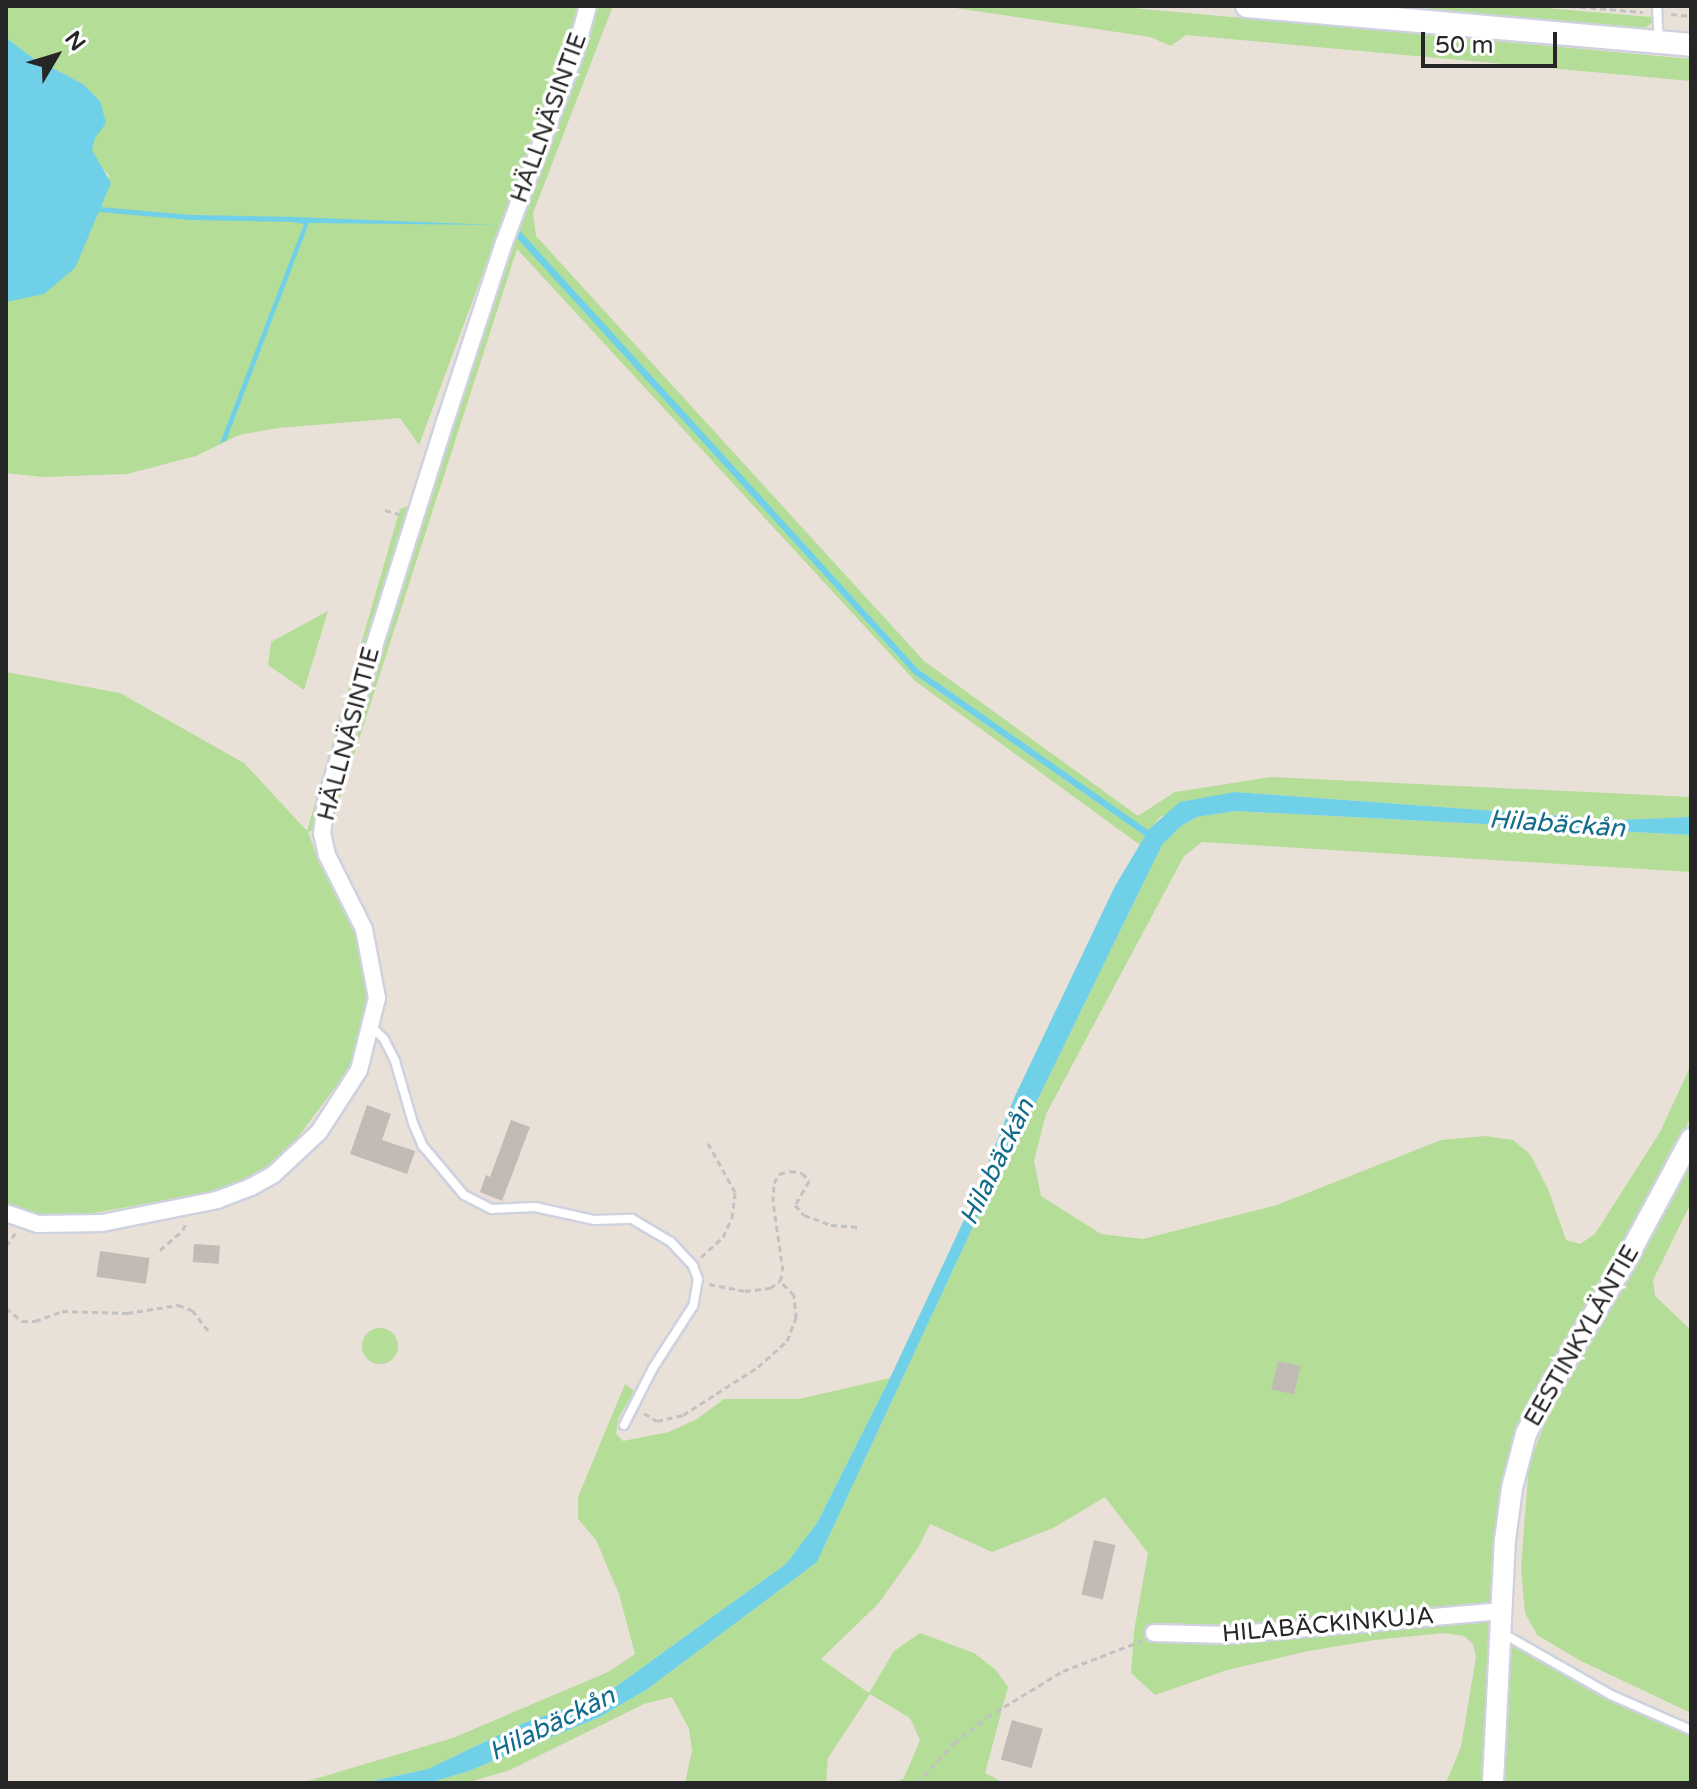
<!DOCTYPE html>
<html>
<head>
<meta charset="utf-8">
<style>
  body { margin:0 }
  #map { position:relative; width:1697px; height:1789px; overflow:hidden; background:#e9e0d8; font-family:"Varela Round",sans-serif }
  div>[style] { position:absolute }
  .green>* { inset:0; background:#b4dd97 }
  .round { border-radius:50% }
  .water>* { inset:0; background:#6fd0e7 }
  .stream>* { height:5px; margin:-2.5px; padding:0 2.5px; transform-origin:2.5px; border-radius:2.5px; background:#6fd0e7 }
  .building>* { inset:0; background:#c1bab5; transform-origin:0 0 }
  .path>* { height:3px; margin-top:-1.5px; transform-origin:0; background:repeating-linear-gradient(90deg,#c2c2c2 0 6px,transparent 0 10px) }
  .roads { filter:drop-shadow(2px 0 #ced2df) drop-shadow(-2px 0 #ced2df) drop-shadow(0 2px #ced2df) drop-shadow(0 -2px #ced2df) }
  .service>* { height:8px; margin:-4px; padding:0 4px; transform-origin:4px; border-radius:4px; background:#fff }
  .minor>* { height:16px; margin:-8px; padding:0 8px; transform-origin:8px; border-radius:8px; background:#fff }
  .tertiary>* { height:20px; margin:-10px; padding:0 10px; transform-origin:10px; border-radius:10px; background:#fff }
  .secondary>* { height:22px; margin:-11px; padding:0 11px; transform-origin:11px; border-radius:11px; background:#fff }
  span { translate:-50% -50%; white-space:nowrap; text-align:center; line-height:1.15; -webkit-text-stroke:7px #fff; paint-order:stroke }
  .street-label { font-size:24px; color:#262626 }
  .water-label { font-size:26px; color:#146c8d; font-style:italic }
  .frame { position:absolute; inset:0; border:8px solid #262626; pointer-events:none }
  .north { position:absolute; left:16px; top:16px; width:80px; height:80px; -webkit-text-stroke:6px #fff; paint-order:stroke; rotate:52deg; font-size:22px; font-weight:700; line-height:32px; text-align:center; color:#262626 }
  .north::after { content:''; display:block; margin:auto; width:28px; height:36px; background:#262626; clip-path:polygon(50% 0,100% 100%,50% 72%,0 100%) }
  .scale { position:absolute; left:1421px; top:32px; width:136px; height:36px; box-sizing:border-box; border:4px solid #262626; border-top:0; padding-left:10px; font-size:24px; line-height:28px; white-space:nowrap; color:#262626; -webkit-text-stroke:6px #fff; paint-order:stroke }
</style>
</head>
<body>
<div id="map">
  <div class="green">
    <i style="clip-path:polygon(6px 6px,582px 6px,419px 445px,400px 418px,278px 428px,239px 435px,196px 456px,127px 474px,43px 477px,6px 473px,6px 301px,90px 233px,109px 175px,94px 160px,91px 150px,100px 101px,83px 84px,33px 58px,6px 38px)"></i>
    <i style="clip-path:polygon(593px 6px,613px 6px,533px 213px,536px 236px,924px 661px,1138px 816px,1175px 792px,1271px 777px,1691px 797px,1691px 817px,1617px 820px,1235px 792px,1160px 817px,1149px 831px,918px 669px,520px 232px,518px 238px,914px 674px,1145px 836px,1140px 845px,915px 681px,517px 249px,332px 823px,331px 809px,434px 467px)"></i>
    <i style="clip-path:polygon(942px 6px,1111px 6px,1691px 59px,1691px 81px,1186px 35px,1171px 46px,1150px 37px)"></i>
    <i style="clip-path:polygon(1398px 6px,1523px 6px,1651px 17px,1653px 21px,1646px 28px)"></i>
    <i style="clip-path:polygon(411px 505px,322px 789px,317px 829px,308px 832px,319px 862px,356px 933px,368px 999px,350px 1067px,284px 1156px,253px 1177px,210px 1192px,77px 1216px,41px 1215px,6px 1203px,6px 672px,120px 693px,244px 763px,307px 831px,400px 509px)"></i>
    <i style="clip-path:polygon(328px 611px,304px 690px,268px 665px,271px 642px)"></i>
    <i style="clip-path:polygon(1235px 811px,1691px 835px,1691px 872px,1202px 842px,1184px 856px,1046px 1114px,1034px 1161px,1041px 1196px,1101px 1234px,1143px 1239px,1277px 1205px,1441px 1140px,1485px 1136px,1513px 1140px,1530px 1154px,1548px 1189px,1566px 1240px,1580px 1244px,1595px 1234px,1660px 1132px,1691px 1065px,1691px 1116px,1667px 1169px,1576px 1328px,1541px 1380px,1509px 1458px,1485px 1783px,1446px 1783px,1461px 1747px,1476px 1657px,1473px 1644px,1464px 1636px,1444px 1633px,1375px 1640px,1308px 1651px,1227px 1670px,1155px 1695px,1131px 1673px,1134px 1631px,1148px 1553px,1105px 1497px,1053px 1528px,992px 1552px,930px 1524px,918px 1548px,878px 1604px,821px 1659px,869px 1693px,894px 1651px,920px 1633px,974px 1653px,996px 1670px,1008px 1687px,985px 1773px,1004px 1783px,895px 1783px,904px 1778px,920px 1740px,910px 1718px,870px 1694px,828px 1758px,826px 1783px,685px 1783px,692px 1751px,689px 1729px,672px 1697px,644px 1704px,510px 1770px,466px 1783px,429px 1783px,469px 1771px,600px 1717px,646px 1690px,817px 1562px,1025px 1115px,1035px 1105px,1162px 845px,1181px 826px,1197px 817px)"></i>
    <i style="clip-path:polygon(1691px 1159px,1691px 1203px,1653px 1280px,1655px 1296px,1691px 1330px,1691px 1713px,1581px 1661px,1537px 1635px,1525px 1613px,1521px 1568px,1529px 1464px,1557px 1393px,1635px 1266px,1644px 1243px)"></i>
    <i class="round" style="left:362px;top:1328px;width:36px;height:36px"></i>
    <i style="clip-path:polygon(890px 1378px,817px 1523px,786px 1564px,604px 1695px,524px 1723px,428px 1769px,363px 1783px,301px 1783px,453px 1738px,608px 1672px,635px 1654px,619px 1594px,596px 1540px,578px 1519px,578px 1497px,625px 1384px,634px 1391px,618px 1419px,616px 1434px,623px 1441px,669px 1432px,697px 1419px,724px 1399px,799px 1399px)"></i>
    <i style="clip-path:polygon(1512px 1644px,1614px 1702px,1691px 1735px,1691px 1783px,1500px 1783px,1507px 1674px)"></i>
  </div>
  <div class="water">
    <i style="clip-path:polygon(6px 38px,33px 58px,83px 84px,100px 101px,106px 123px,95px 138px,92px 150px,111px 183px,75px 268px,44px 294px,6px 302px)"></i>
    <i style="clip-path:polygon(293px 217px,497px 225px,309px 223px,226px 441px,220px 443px,304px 224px,292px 222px)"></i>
    <i style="clip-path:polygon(520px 231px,918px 669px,1148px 830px,1180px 802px,1235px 792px,1617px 820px,1691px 817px,1691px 835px,1235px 811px,1197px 817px,1181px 826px,1162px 845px,1035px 1105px,1025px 1115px,817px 1562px,646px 1690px,600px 1717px,469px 1771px,429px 1783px,363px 1783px,428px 1769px,524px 1723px,604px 1695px,786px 1564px,817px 1523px,890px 1378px,972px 1203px,1015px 1096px,1115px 886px,1145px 836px,914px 674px,517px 238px)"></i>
  </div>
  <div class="stream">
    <i style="left:99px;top:209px;width:92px;rotate:5deg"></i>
    <i style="left:191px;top:217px;width:106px;rotate:1.1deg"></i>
  </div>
  <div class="building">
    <i style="clip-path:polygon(367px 1105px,391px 1114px,382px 1140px,415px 1151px,407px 1174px,350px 1154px)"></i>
    <i style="clip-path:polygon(511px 1120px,530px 1127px,502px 1201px,480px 1192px,486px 1175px,490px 1177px)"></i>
    <i style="left:194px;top:1244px;width:26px;height:18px;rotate:4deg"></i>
    <i style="left:100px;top:1251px;width:50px;height:26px;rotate:8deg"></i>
    <i style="left:1278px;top:1361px;width:23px;height:29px;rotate:13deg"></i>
    <i style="left:1094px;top:1540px;width:22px;height:56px;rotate:13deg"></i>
    <i style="left:1012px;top:1720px;width:32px;height:41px;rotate:16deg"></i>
  </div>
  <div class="path">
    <i style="left:1570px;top:6px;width:73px;rotate:4.7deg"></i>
    <i style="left:1671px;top:14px;width:20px;rotate:6deg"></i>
    <i style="left:385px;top:510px;width:15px;rotate:16deg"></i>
    <i style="left:6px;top:1246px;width:17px;rotate:-54deg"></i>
    <i style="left:160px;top:1250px;width:30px;rotate:-41deg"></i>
    <i style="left:183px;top:1230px;width:9px;rotate:-69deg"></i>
    <i style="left:701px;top:1257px;width:30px;rotate:-42deg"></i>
    <i style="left:723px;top:1237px;width:21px;rotate:-65deg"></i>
    <i style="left:732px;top:1218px;width:26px;rotate:-83deg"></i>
    <i style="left:735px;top:1192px;width:56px;rotate:-118.9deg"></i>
    <i style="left:709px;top:1284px;width:37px;rotate:11deg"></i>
    <i style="left:745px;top:1291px;width:25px;rotate:-7deg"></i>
    <i style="left:770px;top:1288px;width:12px;rotate:-35deg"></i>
    <i style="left:780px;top:1281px;width:10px;rotate:-73deg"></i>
    <i style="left:783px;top:1271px;width:70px;rotate:-98.2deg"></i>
    <i style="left:773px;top:1202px;width:19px;rotate:-87deg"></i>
    <i style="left:774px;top:1183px;width:10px;rotate:-61deg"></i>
    <i style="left:779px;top:1174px;width:11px;rotate:-15deg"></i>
    <i style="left:790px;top:1171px;width:12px;rotate:9deg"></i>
    <i style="left:802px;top:1173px;width:11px;rotate:49deg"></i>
    <i style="left:809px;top:1181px;width:28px;rotate:120deg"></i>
    <i style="left:795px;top:1205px;width:13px;rotate:48deg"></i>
    <i style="left:804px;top:1215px;width:29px;rotate:20deg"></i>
    <i style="left:831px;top:1225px;width:28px;rotate:4deg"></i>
    <i style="left:6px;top:1308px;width:21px;rotate:39deg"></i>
    <i style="left:22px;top:1321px;width:13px"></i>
    <i style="left:35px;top:1321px;width:29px;rotate:-20deg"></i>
    <i style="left:62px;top:1311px;width:65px;rotate:1.8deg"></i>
    <i style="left:127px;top:1313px;width:52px;rotate:-8.9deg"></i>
    <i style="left:178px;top:1305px;width:15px;rotate:20deg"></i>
    <i style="left:192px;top:1310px;width:29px;rotate:52deg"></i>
    <i style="left:644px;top:1413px;width:15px;rotate:32deg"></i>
    <i style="left:657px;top:1421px;width:27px;rotate:-13deg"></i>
    <i style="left:683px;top:1415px;width:89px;rotate:-32.6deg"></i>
    <i style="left:758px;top:1367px;width:39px;rotate:-42deg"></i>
    <i style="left:787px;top:1341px;width:25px;rotate:-69deg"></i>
    <i style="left:796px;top:1318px;width:23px;rotate:-95deg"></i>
    <i style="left:794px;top:1295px;width:18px;rotate:-135deg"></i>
    <i style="left:917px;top:1783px;width:54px;rotate:-47.2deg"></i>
    <i style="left:954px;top:1743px;width:42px;rotate:-38.2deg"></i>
    <i style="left:987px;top:1717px;width:89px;rotate:-31.2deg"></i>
    <i style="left:1063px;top:1671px;width:84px;rotate:-21deg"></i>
  </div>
  <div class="roads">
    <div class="service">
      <i style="left:1657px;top:6px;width:36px;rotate:87deg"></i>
      <i style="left:372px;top:1027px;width:17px;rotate:45deg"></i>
      <i style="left:384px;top:1039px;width:25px;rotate:63deg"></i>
      <i style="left:395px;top:1061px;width:65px;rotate:73.8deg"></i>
      <i style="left:413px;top:1123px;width:25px;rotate:67deg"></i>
      <i style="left:423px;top:1146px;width:64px;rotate:50.1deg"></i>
      <i style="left:464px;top:1195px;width:31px;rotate:27deg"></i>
      <i style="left:492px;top:1209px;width:43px;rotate:-2.7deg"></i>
      <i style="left:535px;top:1207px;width:60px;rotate:12.4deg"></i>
      <i style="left:594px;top:1220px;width:38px;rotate:-2deg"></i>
      <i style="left:632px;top:1219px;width:45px;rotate:30.5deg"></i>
      <i style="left:671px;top:1242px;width:33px;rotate:47deg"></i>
      <i style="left:693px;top:1266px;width:14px;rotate:69deg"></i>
      <i style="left:698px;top:1279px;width:27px;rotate:100deg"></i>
      <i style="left:693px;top:1306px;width:74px;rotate:122.8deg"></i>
      <i style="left:653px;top:1368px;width:64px;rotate:117deg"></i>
      <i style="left:1502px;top:1633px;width:125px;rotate:29.6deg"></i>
      <i style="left:1611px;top:1695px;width:87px;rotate:23.6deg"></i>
    </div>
    <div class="minor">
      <i style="left:6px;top:1213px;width:34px;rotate:19deg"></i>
      <i style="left:38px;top:1224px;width:64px;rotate:-0.9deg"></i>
      <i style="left:102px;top:1223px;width:117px;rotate:-11.3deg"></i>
      <i style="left:217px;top:1200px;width:36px;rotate:-21deg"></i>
      <i style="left:251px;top:1187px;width:26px;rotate:-29deg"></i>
      <i style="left:274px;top:1174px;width:62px;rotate:-43deg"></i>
      <i style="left:319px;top:1132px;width:74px;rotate:-57.2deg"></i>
      <i style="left:359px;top:1070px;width:74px;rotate:-76deg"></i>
      <i style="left:377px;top:998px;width:70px;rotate:-100.7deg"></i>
      <i style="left:364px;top:929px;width:83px;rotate:-116.6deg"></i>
      <i style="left:327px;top:855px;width:22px;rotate:-103deg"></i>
      <i style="left:322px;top:834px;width:38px;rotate:-83deg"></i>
      <i style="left:327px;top:796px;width:395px;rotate:-72.5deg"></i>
      <i style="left:446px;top:419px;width:185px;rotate:-71.8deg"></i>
      <i style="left:504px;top:243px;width:203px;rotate:-69.5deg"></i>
      <i style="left:575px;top:53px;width:49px;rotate:-74.5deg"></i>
      <i style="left:1154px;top:1633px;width:74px;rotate:1.5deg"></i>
      <i style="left:1228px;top:1635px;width:275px;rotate:-5deg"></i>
    </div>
    <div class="tertiary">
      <i style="left:1493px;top:1783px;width:243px;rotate:-87.2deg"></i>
      <i style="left:1505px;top:1540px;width:52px;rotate:-82.3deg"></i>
      <i style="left:1512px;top:1488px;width:56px;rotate:-75.5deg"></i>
      <i style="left:1526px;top:1434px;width:37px;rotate:-64deg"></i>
      <i style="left:1542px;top:1401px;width:162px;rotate:-59.2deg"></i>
      <i style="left:1625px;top:1262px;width:140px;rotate:-61.8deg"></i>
    </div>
    <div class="secondary">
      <i style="left:1247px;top:6px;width:446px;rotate:5deg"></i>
    </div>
  </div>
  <div class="street-label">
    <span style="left:549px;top:118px;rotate:-70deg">HÄLLNÄSINTIE</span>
    <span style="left:349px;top:734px;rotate:-75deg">HÄLLNÄSINTIE</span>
    <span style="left:1582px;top:1336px;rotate:-60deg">EESTINKYLÄNTIE</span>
    <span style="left:1328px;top:1625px;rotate:-5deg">HILABÄCKINKUJA</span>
  </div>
  <div class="water-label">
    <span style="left:1557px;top:824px;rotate:4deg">Hilabäckån</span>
    <span style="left:997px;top:1162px;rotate:-64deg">Hilabäckån</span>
    <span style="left:552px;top:1724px;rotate:-26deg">Hilabäckån</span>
  </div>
  <div class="frame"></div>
  <div class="north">N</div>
  <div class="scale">50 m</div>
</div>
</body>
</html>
